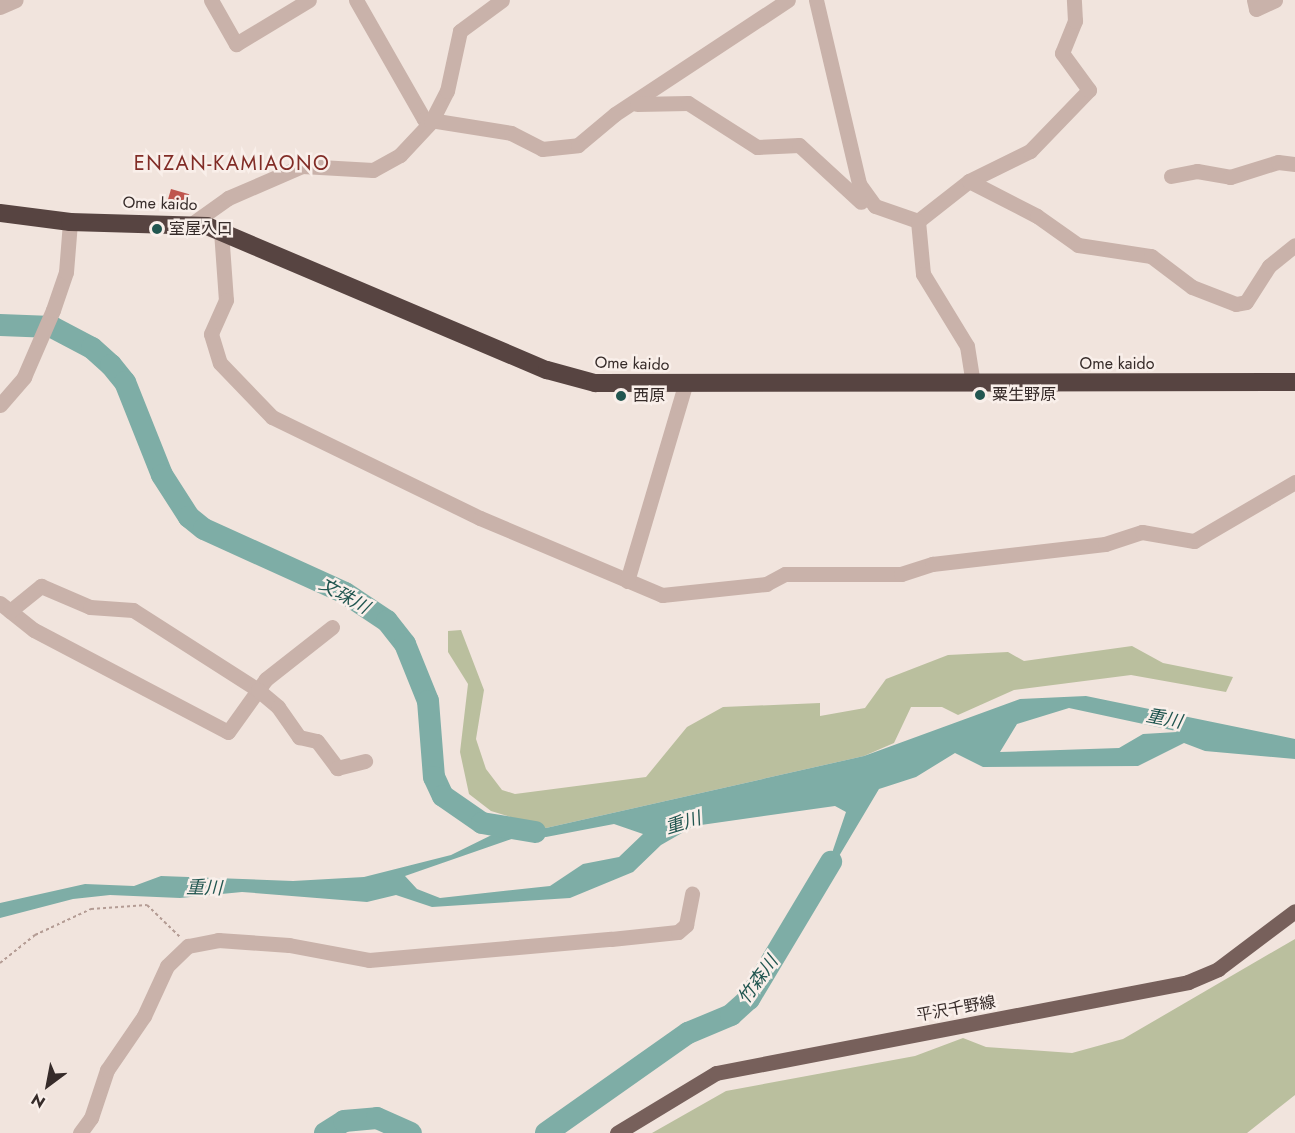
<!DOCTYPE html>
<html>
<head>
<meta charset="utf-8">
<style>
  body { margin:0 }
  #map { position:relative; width:1295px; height:1133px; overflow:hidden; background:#f1e4dd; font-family:Jost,"Noto Sans JP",sans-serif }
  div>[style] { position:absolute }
  .green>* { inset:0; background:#babf9e }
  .water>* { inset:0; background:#7eada6 }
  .river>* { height:22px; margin:-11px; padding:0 11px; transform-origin:11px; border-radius:11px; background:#7eada6 }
  .building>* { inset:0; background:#bf554d; transform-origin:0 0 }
  .path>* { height:2px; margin-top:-1px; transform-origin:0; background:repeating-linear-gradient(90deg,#b49c94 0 3px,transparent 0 6px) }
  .minor>* { height:15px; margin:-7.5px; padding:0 7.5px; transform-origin:7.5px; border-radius:7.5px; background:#c9b2aa }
  .major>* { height:15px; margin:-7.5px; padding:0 7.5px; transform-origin:7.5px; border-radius:7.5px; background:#77605b }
  .highway>* { height:18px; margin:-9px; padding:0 9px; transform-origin:9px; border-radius:9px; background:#574441 }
  .dots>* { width:16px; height:16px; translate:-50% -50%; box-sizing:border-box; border:3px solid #f9efea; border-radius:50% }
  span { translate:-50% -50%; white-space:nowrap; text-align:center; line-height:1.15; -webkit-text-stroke:5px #f9efea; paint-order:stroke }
  .street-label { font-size:16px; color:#362b29 }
  .poi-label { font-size:16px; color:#362b29 }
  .left { translate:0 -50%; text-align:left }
  .water-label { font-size:18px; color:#215650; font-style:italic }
  .quarter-label { font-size:20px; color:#812c26; letter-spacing:1.5px }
  .north { position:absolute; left:18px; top:1055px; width:60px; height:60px; -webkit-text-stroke:4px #f9efea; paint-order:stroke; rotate:212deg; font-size:16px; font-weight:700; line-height:24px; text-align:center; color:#362b29 }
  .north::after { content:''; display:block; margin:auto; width:21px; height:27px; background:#362b29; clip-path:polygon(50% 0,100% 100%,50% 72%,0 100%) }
</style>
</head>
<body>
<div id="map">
  <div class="green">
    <i style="clip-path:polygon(461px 630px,484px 690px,476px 739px,486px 769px,502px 790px,515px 794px,646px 777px,687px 727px,723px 707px,820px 703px,820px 716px,865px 708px,886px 679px,948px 655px,1008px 652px,1024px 661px,1132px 646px,1163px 663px,1233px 677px,1226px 692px,1131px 675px,1014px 690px,958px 715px,942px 707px,911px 707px,894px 743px,864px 756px,546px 828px,491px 811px,469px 794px,460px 752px,468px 684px,448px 652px,448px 631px)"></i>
    <i style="clip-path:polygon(1295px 939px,1295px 1095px,1247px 1133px,652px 1133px,726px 1091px,915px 1056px,963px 1038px,986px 1047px,1072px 1053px,1123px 1039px)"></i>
  </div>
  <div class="water">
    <i style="clip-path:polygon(evenodd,1086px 696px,1295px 739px,1295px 759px,1205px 751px,1184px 743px,1138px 766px,983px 767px,955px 753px,916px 777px,879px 789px,820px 888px,846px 812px,835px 806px,694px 826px,661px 845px,633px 872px,570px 898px,432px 907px,396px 895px,367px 902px,242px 892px,180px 898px,110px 895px,73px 899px,0 918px,0 903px,85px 884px,134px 886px,161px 876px,293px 881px,364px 877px,451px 855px,514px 824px,546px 828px,864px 756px,1020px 699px,1086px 696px,1069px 708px,1176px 731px,1177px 732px,1143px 734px,1119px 748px,1000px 752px,1017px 724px,1069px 708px,1086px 696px,614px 824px,643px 834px,619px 857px,583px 864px,550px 886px,440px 898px,417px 889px,405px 876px,523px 835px,546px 837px,614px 824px)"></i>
  </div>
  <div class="river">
    <i style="left:0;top:325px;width:52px;rotate:2.2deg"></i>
    <i style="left:52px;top:327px;width:45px;rotate:27.7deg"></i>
    <i style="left:92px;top:348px;width:25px;rotate:42deg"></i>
    <i style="left:111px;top:365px;width:22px;rotate:51deg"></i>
    <i style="left:125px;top:382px;width:100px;rotate:68.3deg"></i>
    <i style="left:162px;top:475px;width:50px;rotate:57.3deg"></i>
    <i style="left:189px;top:517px;width:19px;rotate:39deg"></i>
    <i style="left:204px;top:529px;width:155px;rotate:24.4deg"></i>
    <i style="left:345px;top:593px;width:50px;rotate:33.7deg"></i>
    <i style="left:387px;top:621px;width:29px;rotate:52deg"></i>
    <i style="left:405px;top:644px;width:61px;rotate:68deg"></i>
    <i style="left:428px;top:701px;width:76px;rotate:85.5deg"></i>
    <i style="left:434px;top:777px;width:21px;rotate:65deg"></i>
    <i style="left:443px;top:796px;width:47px;rotate:34.7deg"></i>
    <i style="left:482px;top:823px;width:54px;rotate:9.6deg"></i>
    <i style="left:325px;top:1133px;width:22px;rotate:-32deg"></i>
    <i style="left:344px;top:1121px;width:33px;rotate:-5deg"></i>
    <i style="left:377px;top:1118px;width:37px;rotate:24deg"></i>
    <i style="left:546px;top:1133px;width:174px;rotate:-35.2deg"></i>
    <i style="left:688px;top:1033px;width:47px;rotate:-22.7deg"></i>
    <i style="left:731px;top:1015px;width:24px;rotate:-42deg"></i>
    <i style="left:749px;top:999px;width:160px;rotate:-59.1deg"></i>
  </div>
  <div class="building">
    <i style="left:171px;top:189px;width:19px;height:12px;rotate:16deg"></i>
  </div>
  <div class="path">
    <i style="left:0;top:963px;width:45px;rotate:-38.7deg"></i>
    <i style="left:35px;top:935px;width:62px;rotate:-24.9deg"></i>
    <i style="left:91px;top:909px;width:56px;rotate:-4.1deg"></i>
    <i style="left:147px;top:905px;width:46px;rotate:44.1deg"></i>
  </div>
  <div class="minor">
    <i style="left:211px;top:0;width:51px;rotate:60.4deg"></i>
    <i style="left:236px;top:44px;width:85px;rotate:-31.1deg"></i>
    <i style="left:356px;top:0;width:137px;rotate:60.3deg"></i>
    <i style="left:424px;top:119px;width:88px;rotate:9.1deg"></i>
    <i style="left:511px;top:133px;width:35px;rotate:27deg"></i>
    <i style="left:542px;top:149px;width:36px;rotate:-6deg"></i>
    <i style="left:578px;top:145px;width:48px;rotate:-40deg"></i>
    <i style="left:615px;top:114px;width:207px;rotate:-33.4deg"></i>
    <i style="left:816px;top:0;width:189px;rotate:76.8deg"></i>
    <i style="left:859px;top:184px;width:27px;rotate:54deg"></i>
    <i style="left:875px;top:206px;width:46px;rotate:19.2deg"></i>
    <i style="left:918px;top:221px;width:65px;rotate:-38.1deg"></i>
    <i style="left:969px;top:181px;width:68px;rotate:-26.2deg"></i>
    <i style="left:1030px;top:151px;width:85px;rotate:-46deg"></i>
    <i style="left:1089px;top:90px;width:46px;rotate:-126.1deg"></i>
    <i style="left:1062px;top:53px;width:35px;rotate:-68deg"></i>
    <i style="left:1075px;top:21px;width:21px;rotate:-93deg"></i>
    <i style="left:1254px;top:0;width:9px;rotate:77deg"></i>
    <i style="left:1256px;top:9px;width:21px;rotate:-25deg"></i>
    <i style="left:0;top:7px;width:17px;rotate:-24deg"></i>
    <i style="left:637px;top:104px;width:51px;rotate:-1.1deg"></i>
    <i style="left:688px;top:103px;width:82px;rotate:32.5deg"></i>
    <i style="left:757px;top:147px;width:42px;rotate:-2.7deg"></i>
    <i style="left:799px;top:145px;width:84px;rotate:42.6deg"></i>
    <i style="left:1171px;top:176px;width:26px;rotate:-11deg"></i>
    <i style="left:1197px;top:171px;width:34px;rotate:10deg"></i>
    <i style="left:1230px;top:177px;width:50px;rotate:-17.4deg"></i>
    <i style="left:1278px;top:162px;width:17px;rotate:7deg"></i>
    <i style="left:969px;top:181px;width:76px;rotate:27.2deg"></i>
    <i style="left:1037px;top:216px;width:50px;rotate:35.3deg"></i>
    <i style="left:1078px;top:245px;width:74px;rotate:8.6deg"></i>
    <i style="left:1151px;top:256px;width:51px;rotate:37.1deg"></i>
    <i style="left:1192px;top:287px;width:47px;rotate:21.1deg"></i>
    <i style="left:1236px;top:304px;width:10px;rotate:-11deg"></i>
    <i style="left:1246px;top:302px;width:43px;rotate:-57.4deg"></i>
    <i style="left:1269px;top:266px;width:33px;rotate:-39deg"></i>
    <i style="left:918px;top:221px;width:53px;rotate:84.6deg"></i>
    <i style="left:923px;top:274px;width:84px;rotate:58.6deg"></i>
    <i style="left:967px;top:346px;width:38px;rotate:81deg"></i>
    <i style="left:193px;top:223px;width:43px;rotate:-35.5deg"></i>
    <i style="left:228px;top:198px;width:81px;rotate:-23.4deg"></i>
    <i style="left:302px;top:166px;width:71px;rotate:3.2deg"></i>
    <i style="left:373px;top:170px;width:31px;rotate:-29deg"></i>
    <i style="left:400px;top:155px;width:45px;rotate:-46.8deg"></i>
    <i style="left:431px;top:122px;width:35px;rotate:-63deg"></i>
    <i style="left:447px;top:91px;width:61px;rotate:-77.8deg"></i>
    <i style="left:460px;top:31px;width:52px;rotate:-36.4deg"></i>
    <i style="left:221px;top:231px;width:69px;rotate:85.9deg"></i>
    <i style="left:226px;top:300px;width:37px;rotate:114deg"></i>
    <i style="left:211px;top:334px;width:30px;rotate:73deg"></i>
    <i style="left:220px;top:363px;width:75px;rotate:46.1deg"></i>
    <i style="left:272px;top:417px;width:231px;rotate:25.9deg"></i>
    <i style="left:480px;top:518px;width:198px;rotate:22.9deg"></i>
    <i style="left:662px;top:595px;width:105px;rotate:-6deg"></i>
    <i style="left:766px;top:584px;width:21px;rotate:-28deg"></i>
    <i style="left:785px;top:574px;width:116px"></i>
    <i style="left:901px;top:574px;width:33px;rotate:-18deg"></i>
    <i style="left:932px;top:564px;width:174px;rotate:-6.6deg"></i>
    <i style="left:1105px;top:544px;width:39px;rotate:-18deg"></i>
    <i style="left:1142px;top:532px;width:53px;rotate:9.8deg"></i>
    <i style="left:1194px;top:541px;width:117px;rotate:-30.3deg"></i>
    <i style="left:0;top:405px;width:37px;rotate:-49deg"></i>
    <i style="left:24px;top:377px;width:73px;rotate:-66.6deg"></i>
    <i style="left:53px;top:310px;width:40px;rotate:-71.1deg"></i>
    <i style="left:66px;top:272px;width:50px;rotate:-85.4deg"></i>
    <i style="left:627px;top:581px;width:204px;rotate:-73.5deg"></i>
    <i style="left:0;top:603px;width:43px;rotate:38.5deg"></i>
    <i style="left:34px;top:630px;width:219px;rotate:27.7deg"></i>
    <i style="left:228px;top:732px;width:65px;rotate:-54.4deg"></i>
    <i style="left:266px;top:679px;width:84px;rotate:-38.2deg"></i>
    <i style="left:10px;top:611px;width:40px;rotate:-39deg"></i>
    <i style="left:41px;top:586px;width:53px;rotate:23.2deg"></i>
    <i style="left:90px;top:607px;width:43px;rotate:4deg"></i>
    <i style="left:133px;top:610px;width:148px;rotate:32.6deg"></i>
    <i style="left:258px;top:690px;width:26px;rotate:40deg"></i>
    <i style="left:278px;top:707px;width:37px;rotate:55deg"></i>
    <i style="left:299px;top:737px;width:18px;rotate:13deg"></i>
    <i style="left:317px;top:741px;width:34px;rotate:53deg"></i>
    <i style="left:337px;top:768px;width:29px;rotate:-14deg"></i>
    <i style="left:80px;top:1133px;width:19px;rotate:-54deg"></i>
    <i style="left:91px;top:1118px;width:51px;rotate:-71.6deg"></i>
    <i style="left:107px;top:1070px;width:65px;rotate:-55.6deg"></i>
    <i style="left:144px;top:1016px;width:55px;rotate:-65.3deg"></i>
    <i style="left:167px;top:966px;width:29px;rotate:-44deg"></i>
    <i style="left:188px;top:946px;width:31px;rotate:-11deg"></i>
    <i style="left:218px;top:940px;width:71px;rotate:4deg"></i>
    <i style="left:289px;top:945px;width:81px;rotate:10.6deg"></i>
    <i style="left:369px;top:960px;width:243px;rotate:-5deg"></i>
    <i style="left:611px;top:939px;width:67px;rotate:-6deg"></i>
    <i style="left:678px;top:932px;width:11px;rotate:-41deg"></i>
    <i style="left:686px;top:925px;width:32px;rotate:-79deg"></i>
  </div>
  <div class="major">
    <i style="left:617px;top:1133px;width:116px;rotate:-31.2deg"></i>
    <i style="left:716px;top:1073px;width:481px;rotate:-10.9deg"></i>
    <i style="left:1188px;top:982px;width:33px;rotate:-23deg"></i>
    <i style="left:1218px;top:969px;width:96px;rotate:-37deg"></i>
  </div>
  <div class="highway">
    <i style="left:0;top:213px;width:71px;rotate:7.3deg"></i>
    <i style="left:70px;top:222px;width:137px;rotate:1.7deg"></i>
    <i style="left:207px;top:226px;width:369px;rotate:23deg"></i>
    <i style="left:547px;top:370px;width:50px;rotate:15.2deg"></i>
    <i style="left:595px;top:383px;width:700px;rotate:-0.08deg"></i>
  </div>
  <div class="dots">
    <i style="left:157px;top:229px;background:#215650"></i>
    <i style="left:980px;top:395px;background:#215650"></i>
    <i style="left:621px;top:396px;background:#215650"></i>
  </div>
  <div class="street-label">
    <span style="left:160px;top:204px;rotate:2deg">Ome kaido</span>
    <span style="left:632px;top:364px;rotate:2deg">Ome kaido</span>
    <span style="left:1117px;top:364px">Ome kaido</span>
    <span style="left:956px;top:1009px;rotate:-10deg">平沢千野線</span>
  </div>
  <div class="poi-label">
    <span class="left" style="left:169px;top:229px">室屋入口</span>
    <span class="left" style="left:992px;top:395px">粟生野原</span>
    <span class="left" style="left:633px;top:396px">西原</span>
  </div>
  <div class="water-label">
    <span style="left:344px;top:596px;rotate:29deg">文珠川</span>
    <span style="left:1164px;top:719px;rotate:11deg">重川</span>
    <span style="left:683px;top:823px;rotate:-17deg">重川</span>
    <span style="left:204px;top:888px;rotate:1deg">重川</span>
    <span style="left:758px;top:980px;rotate:-54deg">竹森川</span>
  </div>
  <div class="quarter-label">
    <span style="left:232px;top:163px">ENZAN-KAMIAONO</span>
  </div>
  <div class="north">N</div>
</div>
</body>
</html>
